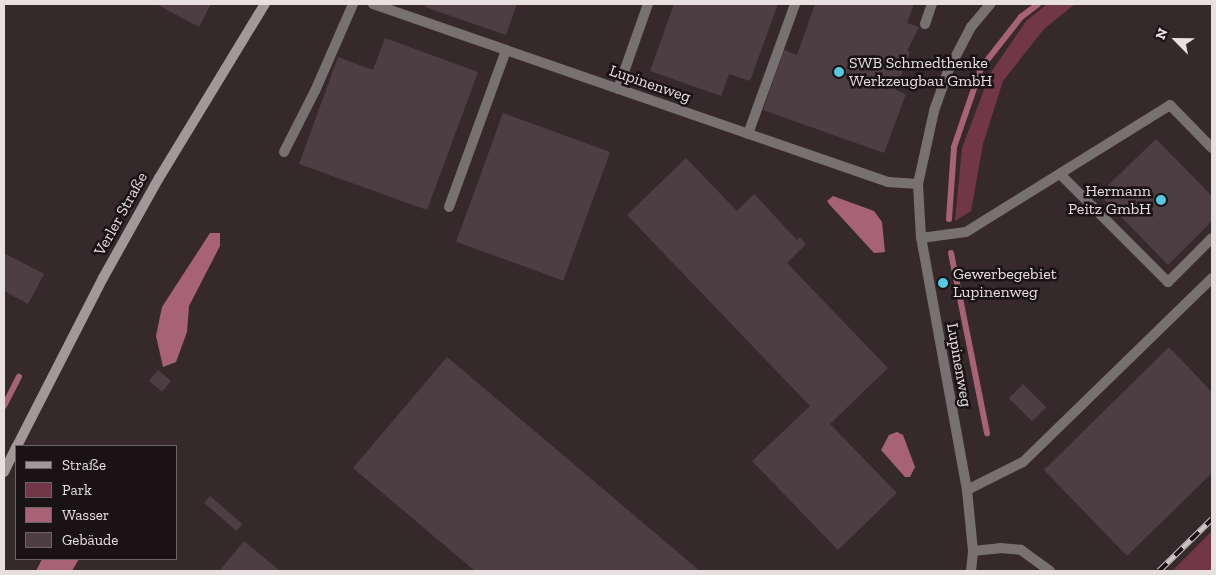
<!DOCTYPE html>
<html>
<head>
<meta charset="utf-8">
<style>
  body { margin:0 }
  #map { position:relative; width:1216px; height:575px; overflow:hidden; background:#36292c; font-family:"Zilla Slab",serif }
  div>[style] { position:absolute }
  .green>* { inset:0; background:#713749 }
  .water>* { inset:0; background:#a76276 }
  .stream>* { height:6px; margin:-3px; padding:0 3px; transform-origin:3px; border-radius:3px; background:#a76276 }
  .building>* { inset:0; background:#4c3e42; transform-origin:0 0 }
  .service>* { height:10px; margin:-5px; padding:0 5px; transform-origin:5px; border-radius:5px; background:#787172 }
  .minor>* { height:10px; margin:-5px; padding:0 5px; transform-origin:5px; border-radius:5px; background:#787172 }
  .secondary>* { height:10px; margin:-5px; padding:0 5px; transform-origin:5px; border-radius:5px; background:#a29799 }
  .rail>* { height:5.5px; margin-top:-2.75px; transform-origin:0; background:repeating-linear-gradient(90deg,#191315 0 11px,#ccc3c5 0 22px); box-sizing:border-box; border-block:1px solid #ccc3c5 }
  .dots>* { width:14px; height:14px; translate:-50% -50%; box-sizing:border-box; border:2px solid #191315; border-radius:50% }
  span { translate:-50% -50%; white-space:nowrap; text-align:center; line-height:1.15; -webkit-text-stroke:5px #191315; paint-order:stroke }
  .poi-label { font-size:16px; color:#e8dfe1 }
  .left { translate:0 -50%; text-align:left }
  .right { translate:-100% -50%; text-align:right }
  .street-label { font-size:16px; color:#e8dfe1 }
  .frame { position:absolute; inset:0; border:5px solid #e8dfe1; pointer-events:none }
  .legend { position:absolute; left:15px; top:445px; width:162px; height:115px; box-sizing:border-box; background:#191315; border:1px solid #6c6567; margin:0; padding:6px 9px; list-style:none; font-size:15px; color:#e8dfe1 }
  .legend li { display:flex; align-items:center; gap:10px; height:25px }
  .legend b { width:25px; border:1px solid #6c6567 }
  .north { position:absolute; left:1151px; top:15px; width:50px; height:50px; -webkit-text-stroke:4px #191315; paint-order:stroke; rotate:293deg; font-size:14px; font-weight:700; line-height:20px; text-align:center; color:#e8dfe1 }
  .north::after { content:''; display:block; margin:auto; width:18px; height:22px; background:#e8dfe1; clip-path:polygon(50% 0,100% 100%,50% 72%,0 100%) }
</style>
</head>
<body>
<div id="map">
  <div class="green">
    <i style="clip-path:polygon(1047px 4px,1075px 4px,1044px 29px,1003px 81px,983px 144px,971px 211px,955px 221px,962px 148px,990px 74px,1026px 21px)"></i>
    <i style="clip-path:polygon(1212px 531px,1212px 571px,1172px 571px)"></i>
  </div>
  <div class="water">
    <i style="clip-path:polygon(833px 196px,874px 211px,882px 222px,885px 252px,874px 253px,830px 205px,827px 201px)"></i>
    <i style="clip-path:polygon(210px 233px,220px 233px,220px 246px,189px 306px,187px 332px,176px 362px,163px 367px,156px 336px,162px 307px)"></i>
    <i style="clip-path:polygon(897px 432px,903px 435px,915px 467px,910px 477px,905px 477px,881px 450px,889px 435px)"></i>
    <i style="clip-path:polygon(42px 559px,79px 559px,72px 571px,36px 571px)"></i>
  </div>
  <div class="stream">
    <i style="left:949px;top:219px;width:72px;rotate:-86deg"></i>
    <i style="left:954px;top:147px;width:83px;rotate:-71.1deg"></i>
    <i style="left:981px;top:68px;width:65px;rotate:-51.9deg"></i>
    <i style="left:1021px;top:17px;width:21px;rotate:-37deg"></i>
    <i style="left:951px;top:253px;width:184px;rotate:78.7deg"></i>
    <i style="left:4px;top:406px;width:33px;rotate:-63deg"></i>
  </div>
  <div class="building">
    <i style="clip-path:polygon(156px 4px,211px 4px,199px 27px)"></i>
    <i style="clip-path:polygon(426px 4px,517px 4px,506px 35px,425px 7px)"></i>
    <i style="clip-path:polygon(674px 4px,778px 4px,750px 81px,729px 74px,721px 96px,650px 71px)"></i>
    <i style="clip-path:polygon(815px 4px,914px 4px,907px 23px,919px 27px,907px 51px,910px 52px,896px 90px,906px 94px,884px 153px,763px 110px,784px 50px,797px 55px)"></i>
    <i style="clip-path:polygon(385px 38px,478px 72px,427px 210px,299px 164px,338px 57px,373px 70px)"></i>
    <i style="left:503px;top:113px;width:114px;height:137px;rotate:20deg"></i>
    <i style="clip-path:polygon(1156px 139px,1212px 196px,1212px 221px,1168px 265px,1099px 194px)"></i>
    <i style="clip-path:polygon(686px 158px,737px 211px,754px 194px,797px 240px,800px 237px,806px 244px,787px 263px,888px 368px,830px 424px,897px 493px,838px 550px,752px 461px,810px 406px,627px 215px)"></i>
    <i style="clip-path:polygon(4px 253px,44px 274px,28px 304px,4px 291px)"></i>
    <i style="clip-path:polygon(1169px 347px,1212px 392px,1212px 473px,1127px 556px,1044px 470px)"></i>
    <i style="clip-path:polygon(447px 357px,459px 367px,700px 571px,475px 571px,353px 468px)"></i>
    <i style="left:158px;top:370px;width:17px;height:14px;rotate:40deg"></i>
    <i style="left:1023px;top:384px;width:33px;height:20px;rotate:45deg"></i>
    <i style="left:210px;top:496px;width:43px;height:9px;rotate:41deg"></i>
    <i style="clip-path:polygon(244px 541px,280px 571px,219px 571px)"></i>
  </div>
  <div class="service">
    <i style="left:925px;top:24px;width:21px;rotate:-71deg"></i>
    <i style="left:618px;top:89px;width:90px;rotate:-70.6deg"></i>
    <i style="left:748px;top:134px;width:138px;rotate:-70.1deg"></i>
    <i style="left:284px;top:152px;width:68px;rotate:-63.1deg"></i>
    <i style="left:315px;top:91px;width:95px;rotate:-66.4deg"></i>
    <i style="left:1060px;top:174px;width:153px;rotate:45deg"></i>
    <i style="left:1168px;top:282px;width:62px;rotate:-45deg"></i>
    <i style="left:449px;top:207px;width:167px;rotate:-70deg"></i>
    <i style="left:921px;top:238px;width:45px;rotate:-7.6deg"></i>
    <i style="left:966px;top:232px;width:240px;rotate:-31.9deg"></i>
    <i style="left:1170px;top:105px;width:60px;rotate:45.7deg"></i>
    <i style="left:967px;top:490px;width:63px;rotate:-26.6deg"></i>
    <i style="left:1023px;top:462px;width:264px;rotate:-44.2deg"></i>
  </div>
  <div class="minor">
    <i style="left:373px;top:4px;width:545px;rotate:19.07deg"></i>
    <i style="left:888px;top:182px;width:30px;rotate:4deg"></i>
    <i style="left:973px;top:551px;width:27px;rotate:-6deg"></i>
    <i style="left:1000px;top:548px;width:21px;rotate:5deg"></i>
    <i style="left:1021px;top:550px;width:36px;rotate:36deg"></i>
    <i style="left:971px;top:571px;width:20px;rotate:-84deg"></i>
    <i style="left:973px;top:551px;width:61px;rotate:-95.6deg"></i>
    <i style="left:967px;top:490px;width:256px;rotate:-100.3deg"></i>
    <i style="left:921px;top:238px;width:54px;rotate:-93.2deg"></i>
    <i style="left:918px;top:184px;width:75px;rotate:-77.6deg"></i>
    <i style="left:934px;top:111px;width:42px;rotate:-70.7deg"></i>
    <i style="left:948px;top:71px;width:50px;rotate:-62.4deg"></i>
    <i style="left:971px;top:27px;width:30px;rotate:-50deg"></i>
  </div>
  <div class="secondary">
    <i style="left:17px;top:446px;width:189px;rotate:-62.9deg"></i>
    <i style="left:103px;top:278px;width:115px;rotate:-60.8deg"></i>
    <i style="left:159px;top:178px;width:204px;rotate:-58.7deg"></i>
    <i style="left:4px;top:472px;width:28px;rotate:-64deg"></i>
  </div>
  <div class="rail">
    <i style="left:1159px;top:571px;width:74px;rotate:-44.5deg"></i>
  </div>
  <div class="dots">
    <i style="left:839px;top:72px;background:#55cadf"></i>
    <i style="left:1161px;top:200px;background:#55cadf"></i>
    <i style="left:943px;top:283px;background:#55cadf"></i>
  </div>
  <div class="poi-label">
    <span class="left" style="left:849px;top:72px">SWB Schmedthenke<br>Werkzeugbau GmbH</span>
    <span class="right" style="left:1151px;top:200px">Hermann<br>Peitz GmbH</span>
    <span class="left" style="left:953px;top:283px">Gewerbegebiet<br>Lupinenweg</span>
  </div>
  <div class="street-label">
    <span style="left:650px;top:84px;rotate:19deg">Lupinenweg</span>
    <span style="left:121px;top:214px;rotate:-61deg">Verler Straße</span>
    <span style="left:959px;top:365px;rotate:80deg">Lupinenweg</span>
  </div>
  <div class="frame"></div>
  <ul class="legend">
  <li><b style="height:6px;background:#a29799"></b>Straße</li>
  <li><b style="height:14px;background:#713749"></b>Park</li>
  <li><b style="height:14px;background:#a76276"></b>Wasser</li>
  <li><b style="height:14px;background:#4c3e42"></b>Gebäude</li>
  </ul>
  <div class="north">N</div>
</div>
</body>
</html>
